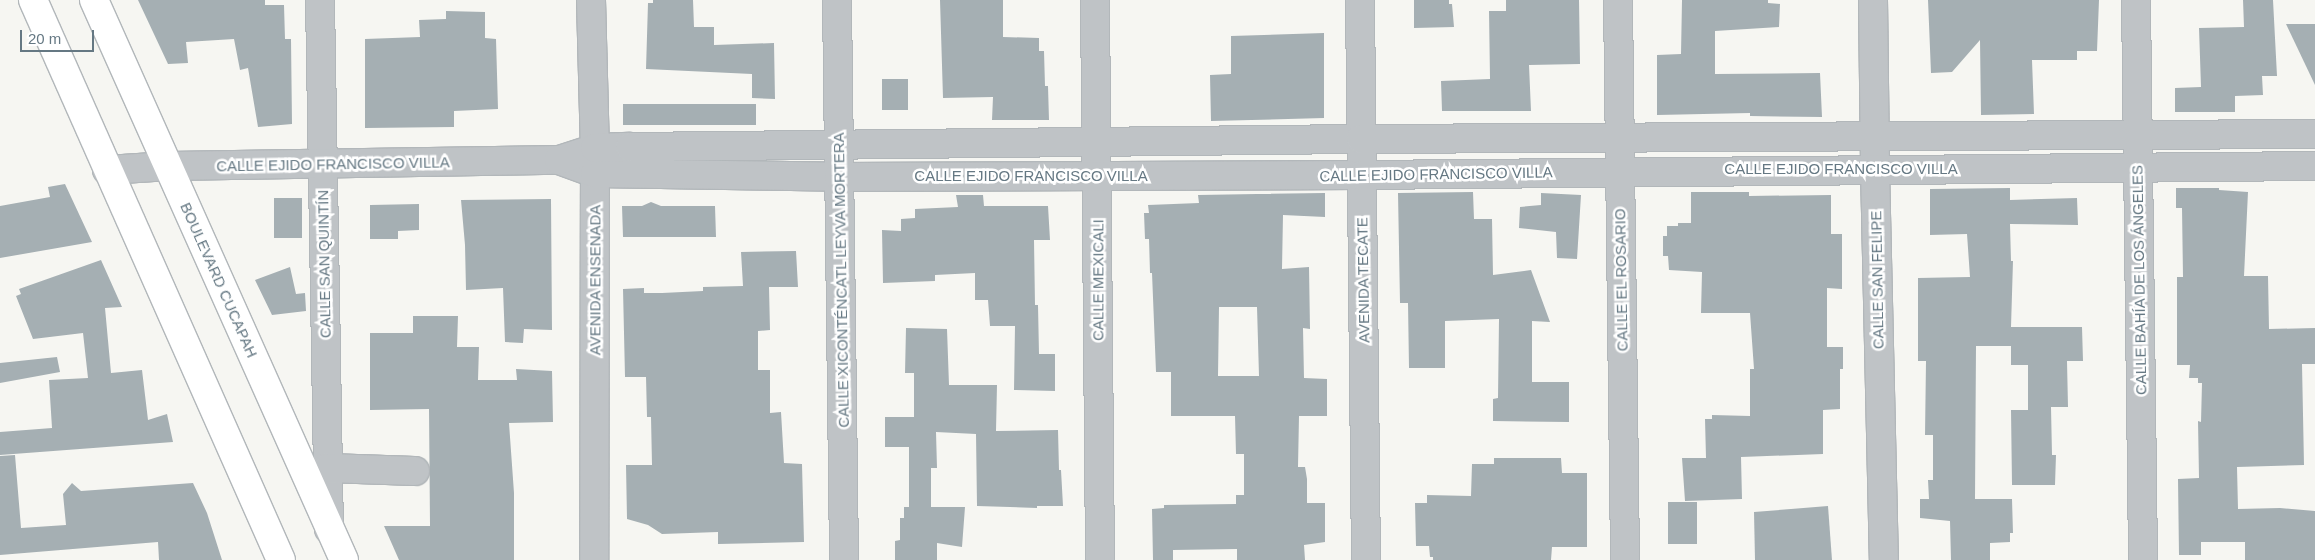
<!DOCTYPE html>
<html>
<head>
<meta charset="utf-8">
<style>
  body { margin:0 }
  #map { position:relative; width:2315px; height:560px; overflow:hidden; background:#f6f6f2; font-family:Arial,sans-serif }
  div>[style] { position:absolute }
  .building>* { inset:0; background:#a5afb3; transform-origin:0 0 }
  .roads { filter:drop-shadow(1px 0 #b2b7ba) drop-shadow(-1px 0 #b2b7ba) drop-shadow(0 1px #b2b7ba) drop-shadow(0 -1px #b2b7ba) }
  .minor>* { height:28px; margin:-14px; padding:0 14px; transform-origin:14px; border-radius:14px; background:#bfc3c6 }
  .major>* { height:28px; margin:-14px; padding:0 14px; transform-origin:14px; border-radius:14px; background:#fff }
  span { translate:-50% -50%; white-space:nowrap; text-align:center; line-height:1.15; -webkit-text-stroke:5px #fff; paint-order:stroke }
  .street-label { font-size:15px; color:#657883 }
  .scale { position:absolute; left:20px; top:30px; width:74px; height:22px; box-sizing:border-box; border:2px solid #657883; border-top:0; padding-left:6px; font-size:15px; line-height:18px; white-space:nowrap; color:#657883; -webkit-text-stroke:4px #fff; paint-order:stroke }
</style>
</head>
<body>
<div id="map">
  <div class="building">
    <i style="clip-path:polygon(138px 0,265px 0,265px 5px,284px 5px,285px 39px,291px 39px,292px 124px,258px 127px,248px 68px,240px 70px,234px 39px,186px 42px,188px 63px,168px 64px)"></i>
    <i style="clip-path:polygon(653px 0,693px 0,694px 27px,714px 27px,714px 45px,774px 43px,775px 99px,752px 98px,752px 74px,646px 69px,648px 3px,653px 3px)"></i>
    <i style="clip-path:polygon(940px 0,1003px 0,1003px 37px,1039px 38px,1039px 51px,1044px 51px,1045px 86px,1048px 86px,1049px 120px,992px 120px,993px 97px,943px 98px)"></i>
    <i style="clip-path:polygon(1414px 0,1449px 0,1449px 4px,1452px 4px,1454px 27px,1414px 28px)"></i>
    <i style="clip-path:polygon(1506px 0,1579px 0,1580px 64px,1529px 65px,1531px 111px,1442px 111px,1441px 81px,1490px 79px,1489px 11px,1506px 11px)"></i>
    <i style="clip-path:polygon(1682px 0,1768px 0,1768px 3px,1780px 4px,1779px 27px,1715px 31px,1715px 74px,1820px 73px,1822px 117px,1750px 116px,1750px 113px,1657px 115px,1657px 55px,1681px 54px)"></i>
    <i style="clip-path:polygon(1928px 0,2099px 0,2097px 51px,2077px 51px,2077px 60px,2032px 60px,2034px 114px,1981px 115px,1980px 40px,1952px 72px,1931px 73px)"></i>
    <i style="clip-path:polygon(2243px 0,2273px 0,2277px 76px,2262px 76px,2263px 95px,2235px 96px,2235px 112px,2175px 112px,2175px 88px,2201px 87px,2199px 28px,2244px 27px)"></i>
    <i style="clip-path:polygon(446px 11px,485px 12px,485px 38px,496px 39px,498px 109px,454px 111px,454px 127px,365px 128px,365px 39px,420px 37px,419px 20px,446px 19px)"></i>
    <i style="clip-path:polygon(2286px 24px,2315px 24px,2315px 85px)"></i>
    <i style="clip-path:polygon(1324px 33px,1324px 118px,1211px 121px,1210px 75px,1231px 74px,1231px 36px)"></i>
    <i style="left:882px;top:79px;width:26px;height:31px"></i>
    <i style="left:623px;top:104px;width:133px;height:21px"></i>
    <i style="clip-path:polygon(65px 184px,92px 242px,0 258px,0 206px,50px 197px,48px 187px)"></i>
    <i style="clip-path:polygon(2010px 188px,2010px 200px,2077px 198px,2078px 225px,2010px 224px,2011px 261px,2013px 261px,2011px 327px,2082px 327px,2083px 361px,2067px 361px,2068px 407px,2051px 407px,2052px 455px,2056px 455px,2055px 485px,2012px 485px,2011px 410px,2028px 410px,2028px 365px,2011px 365px,2011px 346px,1976px 346px,1975px 499px,2012px 499px,2013px 533px,2010px 533px,2010px 542px,1990px 543px,1990px 560px,1951px 560px,1950px 521px,1920px 518px,1920px 499px,1929px 499px,1928px 480px,1933px 480px,1933px 435px,1925px 435px,1926px 361px,1918px 361px,1918px 278px,1970px 277px,1967px 234px,1930px 235px,1930px 189px)"></i>
    <i style="clip-path:polygon(2176px 188px,2219px 188px,2219px 190px,2248px 192px,2244px 276px,2268px 276px,2269px 329px,2315px 328px,2315px 364px,2302px 364px,2304px 465px,2237px 467px,2238px 509px,2280px 508px,2315px 511px,2315px 560px,2245px 560px,2245px 542px,2201px 542px,2201px 555px,2179px 555px,2178px 479px,2199px 478px,2198px 421px,2201px 422px,2202px 383px,2198px 383px,2198px 378px,2189px 378px,2190px 365px,2177px 365px,2177px 277px,2183px 277px,2182px 208px,2176px 208px)"></i>
    <i style="clip-path:polygon(1473px 192px,1474px 219px,1492px 219px,1493px 275px,1531px 270px,1550px 322px,1532px 321px,1532px 382px,1569px 382px,1569px 422px,1493px 421px,1493px 399px,1498px 398px,1499px 319px,1445px 321px,1445px 368px,1409px 368px,1408px 303px,1400px 303px,1398px 193px)"></i>
    <i style="clip-path:polygon(1691px 192px,1749px 192px,1749px 196px,1831px 195px,1831px 234px,1842px 234px,1842px 289px,1827px 288px,1827px 347px,1843px 347px,1843px 369px,1840px 369px,1840px 409px,1823px 410px,1823px 454px,1741px 457px,1742px 499px,1685px 501px,1682px 458px,1706px 458px,1705px 419px,1712px 419px,1712px 415px,1750px 416px,1750px 369px,1754px 369px,1750px 313px,1701px 313px,1702px 272px,1669px 270px,1668px 256px,1663px 256px,1663px 236px,1667px 236px,1667px 226px,1678px 226px,1678px 223px,1691px 223px)"></i>
    <i style="clip-path:polygon(evenodd,1325px 193px,1325px 217px,1283px 215px,1282px 269px,1309px 267px,1310px 329px,1303px 328px,1304px 378px,1327px 379px,1327px 416px,1299px 416px,1298px 467px,1305px 467px,1307px 479px,1307px 503px,1325px 503px,1325px 542px,1304px 545px,1305px 560px,1237px 560px,1237px 549px,1173px 550px,1173px 560px,1153px 560px,1152px 509px,1164px 508px,1164px 505px,1236px 504px,1236px 495px,1244px 495px,1244px 454px,1236px 454px,1235px 416px,1171px 416px,1171px 372px,1156px 372px,1152px 273px,1150px 273px,1149px 239px,1145px 239px,1144px 213px,1149px 213px,1148px 205px,1199px 203px,1198px 195px,1325px 193px,1219px 307px,1257px 307px,1259px 376px,1218px 376px,1219px 307px)"></i>
    <i style="clip-path:polygon(1541px 193px,1581px 195px,1577px 259px,1557px 258px,1556px 232px,1519px 228px,1520px 207px,1541px 205px)"></i>
    <i style="clip-path:polygon(956px 195px,983px 195px,984px 206px,1048px 206px,1050px 240px,1034px 240px,1035px 305px,1038px 305px,1039px 354px,1055px 354px,1055px 391px,1014px 390px,1015px 326px,990px 326px,988px 300px,975px 300px,975px 273px,935px 275px,935px 281px,883px 283px,882px 230px,901px 231px,901px 219px,915px 218px,915px 209px,958px 207px)"></i>
    <i style="left:274px;top:198px;width:28px;height:40px"></i>
    <i style="clip-path:polygon(551px 199px,552px 330px,524px 329px,523px 343px,505px 342px,503px 288px,466px 290px,465px 245px,461px 200px)"></i>
    <i style="clip-path:polygon(651px 202px,661px 206px,715px 206px,716px 237px,623px 237px,622px 206px,642px 206px)"></i>
    <i style="clip-path:polygon(419px 204px,419px 230px,398px 231px,398px 239px,370px 239px,370px 205px)"></i>
    <i style="clip-path:polygon(796px 251px,798px 287px,769px 287px,770px 330px,758px 331px,758px 370px,770px 370px,770px 413px,781px 412px,784px 463px,802px 464px,804px 542px,718px 544px,718px 532px,662px 534px,648px 525px,627px 519px,626px 465px,652px 465px,651px 417px,647px 417px,646px 377px,625px 377px,623px 289px,644px 288px,644px 293px,662px 293px,703px 291px,703px 287px,743px 286px,741px 252px)"></i>
    <i style="clip-path:polygon(101px 260px,122px 307px,105px 308px,111px 373px,142px 370px,148px 420px,167px 414px,173px 442px,0 455px,0 432px,52px 428px,49px 380px,88px 378px,83px 333px,33px 339px,16px 296px,21px 294px,19px 289px)"></i>
    <i style="clip-path:polygon(290px 267px,296px 294px,305px 293px,306px 311px,272px 315px,255px 280px)"></i>
    <i style="clip-path:polygon(413px 316px,458px 316px,457px 347px,479px 347px,478px 380px,517px 380px,516px 369px,552px 371px,553px 422px,509px 423px,514px 493px,514px 560px,399px 560px,384px 526px,430px 526px,429px 409px,370px 410px,370px 333px,413px 333px)"></i>
    <i style="clip-path:polygon(906px 328px,947px 329px,949px 385px,997px 385px,996px 431px,1058px 430px,1059px 470px,1061px 470px,1063px 506px,1037px 506px,1037px 508px,977px 506px,976px 434px,936px 432px,937px 468px,931px 468px,931px 507px,965px 507px,962px 547px,937px 543px,937px 560px,895px 560px,895px 541px,900px 540px,900px 518px,904px 518px,904px 507px,909px 507px,909px 447px,885px 447px,885px 417px,914px 417px,914px 373px,905px 373px)"></i>
    <i style="clip-path:polygon(57px 357px,60px 372px,0 383px,0 363px)"></i>
    <i style="clip-path:polygon(15px 455px,21px 528px,66px 525px,63px 494px,72px 483px,81px 491px,193px 483px,207px 513px,222px 560px,159px 560px,158px 542px,0 555px,0 456px)"></i>
    <i style="clip-path:polygon(1494px 458px,1561px 458px,1562px 473px,1587px 473px,1587px 547px,1552px 547px,1551px 560px,1433px 560px,1433px 557px,1430px 557px,1429px 546px,1416px 546px,1415px 503px,1427px 503px,1427px 495px,1471px 496px,1472px 464px,1494px 464px)"></i>
    <i style="left:1668px;top:502px;width:29px;height:42px"></i>
    <i style="clip-path:polygon(1828px 506px,1832px 560px,1755px 560px,1754px 512px)"></i>
  </div>
  <div class="roads">
    <div class="minor">
      <i style="left:320px;top:0;width:529px;rotate:89.03deg"></i>
      <i style="left:591px;top:0;width:148px;rotate:88.5deg"></i>
      <i style="left:595px;top:148px;width:412px;rotate:90.1deg"></i>
      <i style="left:837px;top:0;width:560px;rotate:89.28deg"></i>
      <i style="left:1095px;top:0;width:560px;rotate:89.49deg"></i>
      <i style="left:1360px;top:0;width:560px;rotate:89.39deg"></i>
      <i style="left:1618px;top:0;width:560px;rotate:89.28deg"></i>
      <i style="left:1873px;top:0;width:169px;rotate:89.3deg"></i>
      <i style="left:1875px;top:169px;width:391px;rotate:88.7deg"></i>
      <i style="left:2136px;top:0;width:560px;rotate:89.28deg"></i>
      <i style="left:559px;top:160px;width:38px;rotate:20deg"></i>
      <i style="left:595px;top:173px;width:244px;rotate:0.9deg"></i>
      <i style="left:839px;top:177px;width:523px;rotate:-0.22deg"></i>
      <i style="left:1362px;top:175px;width:953px;rotate:-0.54deg"></i>
      <i style="left:107px;top:170px;width:62px;rotate:-3.7deg"></i>
      <i style="left:169px;top:166px;width:390px;rotate:-0.9deg"></i>
      <i style="left:559px;top:160px;width:38px;rotate:-18deg"></i>
      <i style="left:595px;top:148px;width:35px;rotate:-2deg"></i>
      <i style="left:630px;top:147px;width:731px;rotate:-0.63deg"></i>
      <i style="left:1361px;top:139px;width:954px;rotate:-0.3deg"></i>
      <i style="left:328px;top:468px;width:87px;rotate:2deg"></i>
    </div>
    <div class="major">
      <i style="left:33px;top:0;width:612px;rotate:66.11deg"></i>
      <i style="left:94px;top:0;width:613px;rotate:65.94deg"></i>
    </div>
  </div>
  <div class="street-label">
    <span style="left:333px;top:164px;rotate:-1deg">CALLE EJIDO FRANCISCO VILLA</span>
    <span style="left:1841px;top:169px">CALLE EJIDO FRANCISCO VILLA</span>
    <span style="left:1436px;top:174px;rotate:-1deg">CALLE EJIDO FRANCISCO VILLA</span>
    <span style="left:1031px;top:176px">CALLE EJIDO FRANCISCO VILLA</span>
    <span style="left:324px;top:264px;rotate:-91deg">CALLE SAN QUINTÍN</span>
    <span style="left:219px;top:280px;rotate:66deg">BOULEVARD CUCAPAH</span>
    <span style="left:595px;top:280px;rotate:-90deg">AVENIDA ENSENADA</span>
    <span style="left:841px;top:280px;rotate:-91deg">CALLE XICONTÉNCATL LEYVA MORTERA</span>
    <span style="left:1098px;top:280px;rotate:-90deg">CALLE MEXICALI</span>
    <span style="left:1363px;top:280px;rotate:-91deg">AVENIDA TECATE</span>
    <span style="left:1621px;top:280px;rotate:-91deg">CALLE EL ROSARIO</span>
    <span style="left:1877px;top:280px;rotate:-91deg">CALLE SAN FELIPE</span>
    <span style="left:2139px;top:280px;rotate:-91deg">CALLE BAHÍA DE LOS ÁNGELES</span>
  </div>
  <div class="scale">20 m</div>
</div>
</body>
</html>
